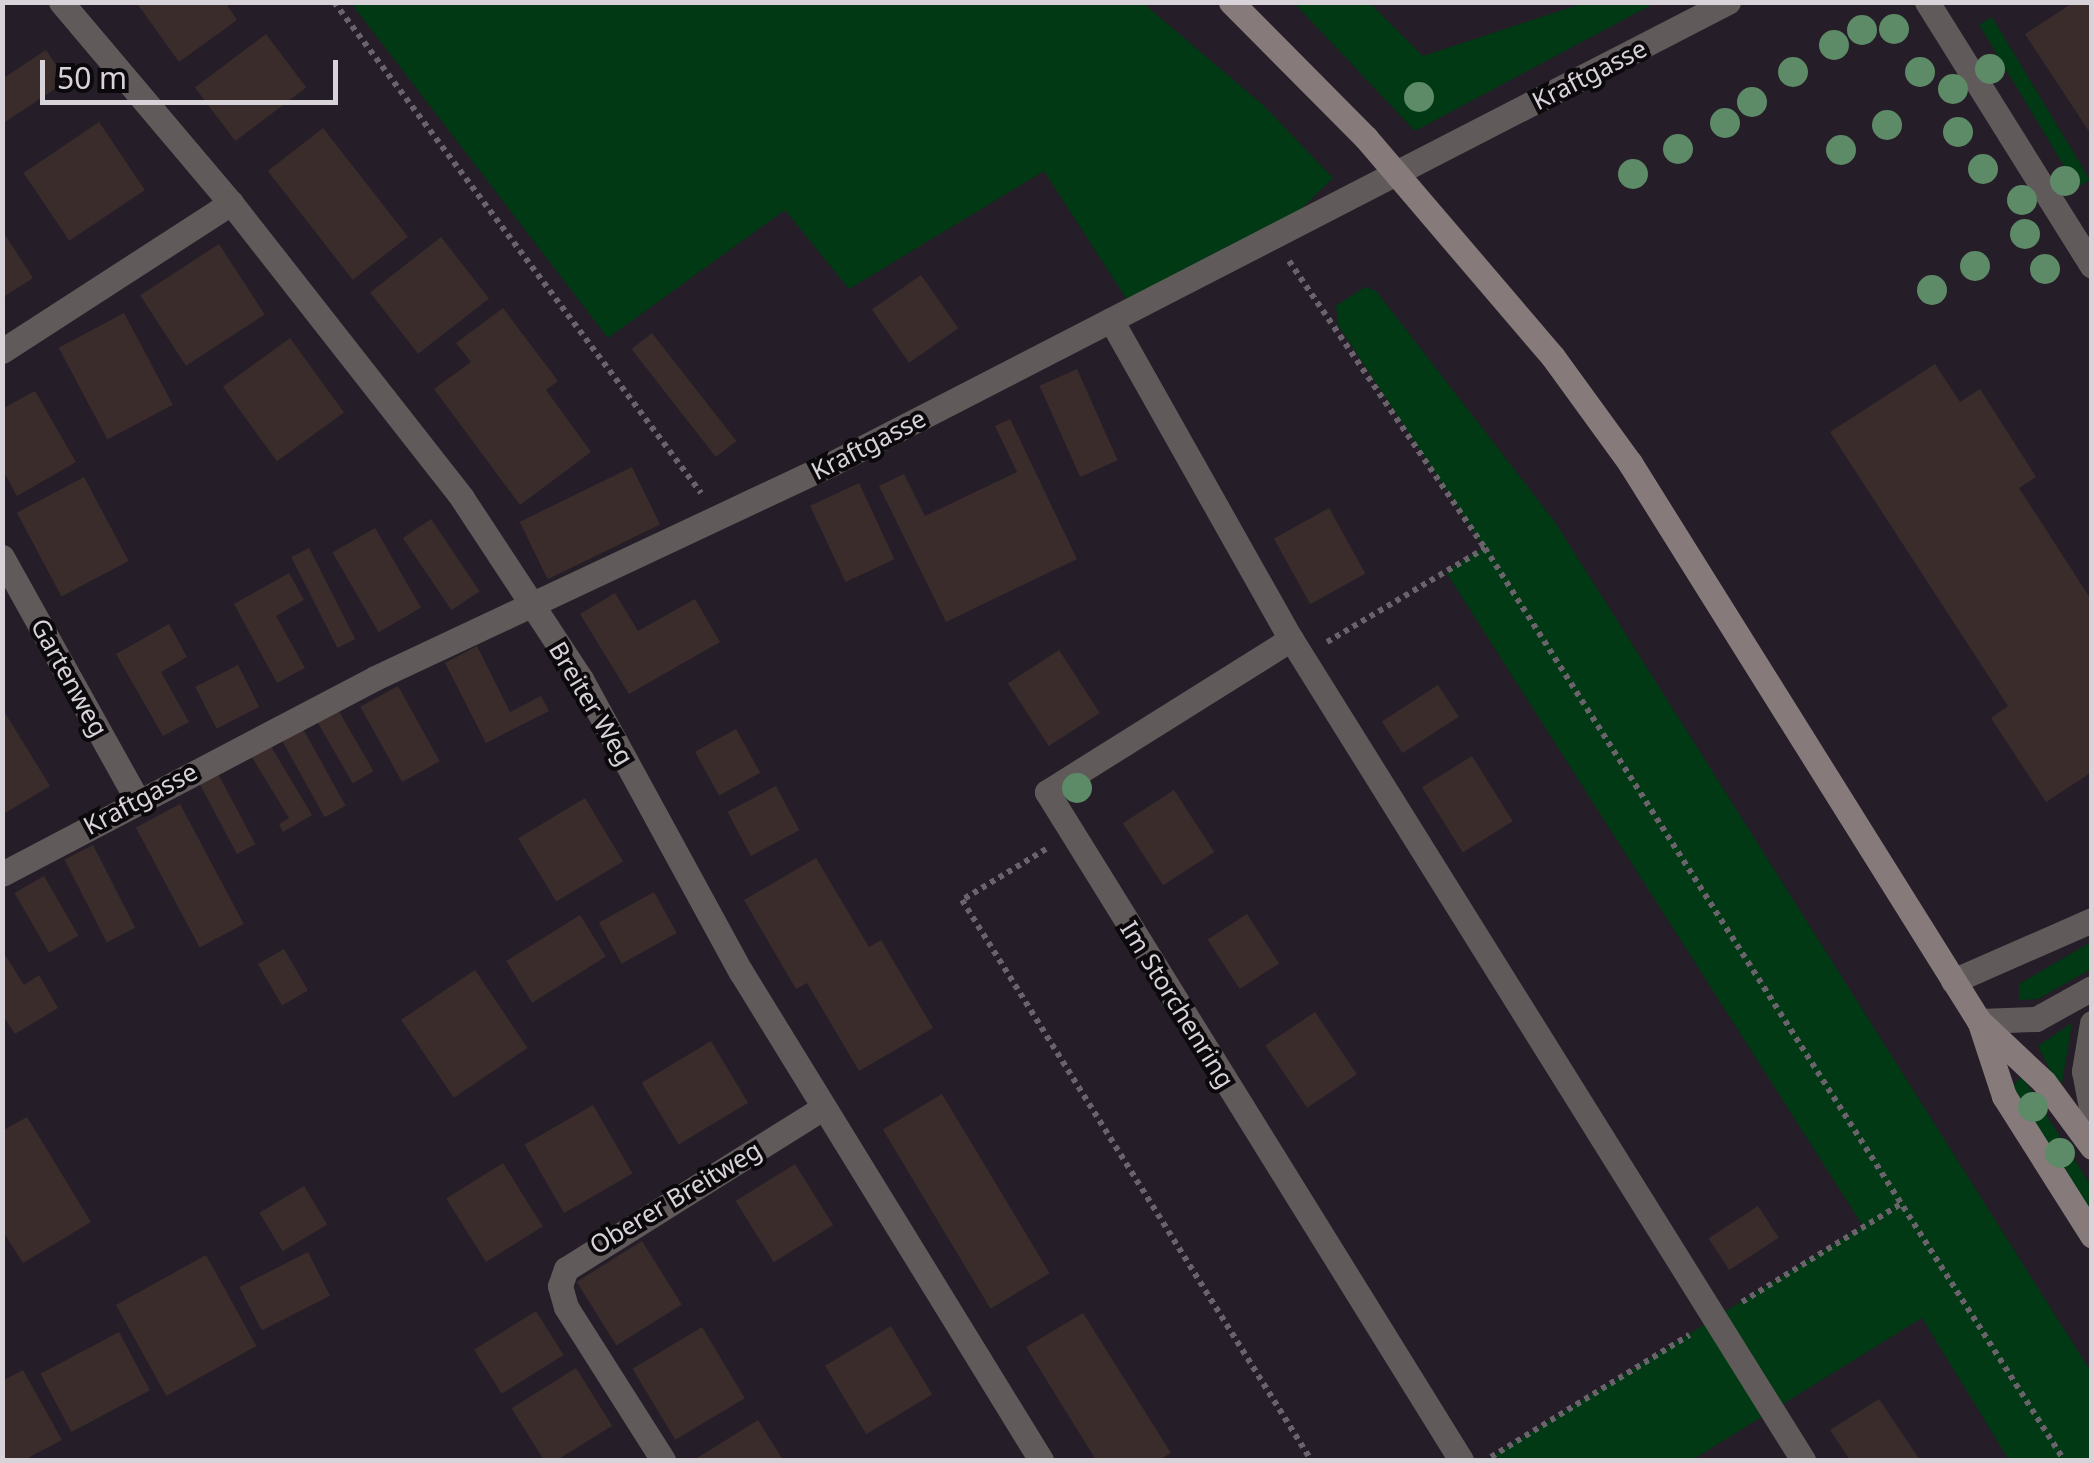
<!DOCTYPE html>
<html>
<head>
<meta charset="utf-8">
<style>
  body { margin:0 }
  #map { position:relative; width:2094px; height:1463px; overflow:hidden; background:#251d27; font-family:"Noto Sans",sans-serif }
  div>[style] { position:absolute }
  .green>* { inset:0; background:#003913; transform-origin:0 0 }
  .building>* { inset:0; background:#3a2c2b; transform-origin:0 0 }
  .path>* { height:6px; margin-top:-3px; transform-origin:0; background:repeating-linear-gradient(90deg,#6a636b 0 5px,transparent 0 10px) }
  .street>* { height:25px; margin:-12.5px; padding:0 12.5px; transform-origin:12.5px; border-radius:12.5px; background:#615a5a }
  .secondary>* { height:25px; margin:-12.5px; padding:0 12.5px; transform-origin:12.5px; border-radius:12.5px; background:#867b7a }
  .trees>* { width:30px; height:30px; margin:-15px; border-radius:50%; background:#5d8b67 }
  span { translate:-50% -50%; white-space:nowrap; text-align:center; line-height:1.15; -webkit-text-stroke:8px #0c090d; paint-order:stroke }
  .street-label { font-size:25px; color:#d8d3d9 }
  .frame { position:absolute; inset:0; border:5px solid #d8d3d9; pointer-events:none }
  .scale { position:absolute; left:40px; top:60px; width:298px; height:45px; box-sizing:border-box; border:5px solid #d8d3d9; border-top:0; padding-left:12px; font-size:30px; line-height:35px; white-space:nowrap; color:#d8d3d9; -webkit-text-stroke:8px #0c090d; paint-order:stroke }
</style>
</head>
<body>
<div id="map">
  <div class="green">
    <i style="clip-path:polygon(351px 3px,1143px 3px,1264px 106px,1333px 178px,1271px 238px,1133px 309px,1044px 171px,849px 289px,785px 210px,608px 338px)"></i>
    <i style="clip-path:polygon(1294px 3px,1370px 3px,1423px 56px,1584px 3px,1655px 3px,1415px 131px)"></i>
    <i style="left:1992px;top:17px;width:190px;height:15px;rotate:59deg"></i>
    <i style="clip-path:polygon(1365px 287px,1376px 291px,1555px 522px,2091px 1372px,2091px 1460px,2009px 1460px,1922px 1318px,1692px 1460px,1486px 1460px,1863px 1226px,1446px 572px,1484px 547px,1338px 325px,1336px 306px)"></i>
    <i style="clip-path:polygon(2091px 942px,2091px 969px,2038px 999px,2019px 1000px,2019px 984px)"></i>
    <i style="clip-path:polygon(2072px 1023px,2062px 1082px,2058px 1086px,2038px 1046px)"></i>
    <i style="clip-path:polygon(2022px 1076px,2091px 1186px,2091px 1221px,2012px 1087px)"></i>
  </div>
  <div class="building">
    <i style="clip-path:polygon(136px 2px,225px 2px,237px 20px,179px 62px)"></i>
    <i style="clip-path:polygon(2074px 2px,2092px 2px,2092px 136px,2025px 34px)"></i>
    <i style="left:266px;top:34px;width:67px;height:89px;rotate:53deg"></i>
    <i style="clip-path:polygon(46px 50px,67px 81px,2px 124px,2px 79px)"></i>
    <i style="left:99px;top:122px;width:82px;height:91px;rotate:56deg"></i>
    <i style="left:323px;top:128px;width:138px;height:70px;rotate:52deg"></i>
    <i style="clip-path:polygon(2px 230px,33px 278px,2px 298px)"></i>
    <i style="left:441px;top:237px;width:78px;height:90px;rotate:52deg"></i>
    <i style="left:219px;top:244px;width:84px;height:94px;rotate:57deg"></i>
    <i style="left:921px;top:275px;width:65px;height:60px;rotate:55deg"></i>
    <i style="clip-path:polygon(503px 308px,558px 381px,546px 390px,591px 452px,520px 505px,434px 389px,471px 362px,456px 343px)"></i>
    <i style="left:124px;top:313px;width:104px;height:74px;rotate:62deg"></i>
    <i style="left:652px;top:333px;width:137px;height:26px;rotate:52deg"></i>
    <i style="left:290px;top:338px;width:92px;height:83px;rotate:54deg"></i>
    <i style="clip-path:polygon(1935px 364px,1960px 402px,1980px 389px,2036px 477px,2019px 488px,2092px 601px,2092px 772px,2046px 802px,1991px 718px,2008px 706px,1830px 432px)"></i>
    <i style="left:1077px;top:369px;width:100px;height:41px;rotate:66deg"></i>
    <i style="clip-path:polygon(35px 391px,76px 462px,17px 496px,2px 469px,2px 409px)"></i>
    <i style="clip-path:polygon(1010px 419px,1077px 559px,946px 622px,879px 486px,904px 474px,925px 516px,1017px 472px,995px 426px)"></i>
    <i style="left:632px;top:467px;width:64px;height:125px;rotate:64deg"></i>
    <i style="left:84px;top:477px;width:95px;height:76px;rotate:62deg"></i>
    <i style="left:859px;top:483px;width:84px;height:54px;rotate:65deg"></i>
    <i style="left:1329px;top:508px;width:75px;height:63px;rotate:61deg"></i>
    <i style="left:431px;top:519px;width:87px;height:34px;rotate:56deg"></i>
    <i style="left:375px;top:528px;width:92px;height:49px;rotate:60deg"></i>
    <i style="left:309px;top:548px;width:102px;height:20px;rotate:63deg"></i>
    <i style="clip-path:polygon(289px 573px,304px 600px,276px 616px,305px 668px,277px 683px,234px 604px)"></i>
    <i style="clip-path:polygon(615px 593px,638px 631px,695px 599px,720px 642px,629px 694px,580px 614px)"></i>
    <i style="clip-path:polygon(169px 624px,187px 657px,161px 672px,189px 722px,163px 736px,116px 654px)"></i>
    <i style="clip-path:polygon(477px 646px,510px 712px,541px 696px,549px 711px,486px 743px,445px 663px)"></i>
    <i style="left:1059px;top:650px;width:75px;height:61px;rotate:57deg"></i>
    <i style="left:238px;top:665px;width:47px;height:48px;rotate:63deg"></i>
    <i style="left:1438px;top:685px;width:38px;height:67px;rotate:57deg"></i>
    <i style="left:398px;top:686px;width:86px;height:43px;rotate:61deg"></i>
    <i style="clip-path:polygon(2px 708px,50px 786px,2px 815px)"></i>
    <i style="left:337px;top:708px;width:73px;height:24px;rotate:60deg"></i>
    <i style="left:302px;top:727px;width:90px;height:24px;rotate:61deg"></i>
    <i style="left:736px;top:729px;width:50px;height:47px;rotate:61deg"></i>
    <i style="clip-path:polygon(269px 743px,312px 815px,283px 832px,279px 824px,289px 818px,250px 754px)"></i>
    <i style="left:1472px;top:756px;width:77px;height:59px;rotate:58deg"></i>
    <i style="left:216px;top:770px;width:84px;height:21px;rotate:62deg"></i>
    <i style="left:776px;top:786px;width:50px;height:55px;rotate:62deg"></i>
    <i style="left:1174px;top:790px;width:74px;height:61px;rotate:57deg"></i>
    <i style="left:585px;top:798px;width:74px;height:78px;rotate:59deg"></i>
    <i style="left:180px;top:804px;width:136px;height:50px;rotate:62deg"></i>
    <i style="left:93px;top:845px;width:93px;height:32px;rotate:63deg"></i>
    <i style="clip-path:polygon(816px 858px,869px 947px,881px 940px,933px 1028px,859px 1071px,807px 983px,796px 989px,744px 900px)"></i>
    <i style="left:44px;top:876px;width:69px;height:34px;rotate:60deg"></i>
    <i style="left:654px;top:892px;width:47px;height:63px;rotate:61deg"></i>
    <i style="left:1247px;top:914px;width:59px;height:47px;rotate:57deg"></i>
    <i style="left:580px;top:915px;width:49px;height:87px;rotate:58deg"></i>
    <i style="left:284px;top:949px;width:48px;height:30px;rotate:60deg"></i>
    <i style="clip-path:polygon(2px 950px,24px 985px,39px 975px,58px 1008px,15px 1034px,2px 1014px)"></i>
    <i style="left:475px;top:970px;width:94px;height:89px;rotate:56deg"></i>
    <i style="left:1315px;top:1012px;width:75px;height:60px;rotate:56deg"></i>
    <i style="left:711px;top:1041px;width:72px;height:81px;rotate:59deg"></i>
    <i style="left:942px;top:1094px;width:209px;height:69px;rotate:59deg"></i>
    <i style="left:593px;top:1105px;width:79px;height:79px;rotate:60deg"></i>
    <i style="clip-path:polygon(27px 1117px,91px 1222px,23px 1263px,2px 1230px,2px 1131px)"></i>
    <i style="left:503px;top:1163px;width:75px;height:67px;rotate:58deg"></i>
    <i style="left:795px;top:1164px;width:72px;height:70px;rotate:58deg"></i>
    <i style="left:304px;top:1186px;width:45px;height:52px;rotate:59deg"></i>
    <i style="left:1758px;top:1206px;width:38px;height:59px;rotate:57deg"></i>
    <i style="left:642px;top:1241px;width:75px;height:77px;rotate:58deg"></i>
    <i style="left:308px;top:1252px;width:49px;height:77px;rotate:63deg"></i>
    <i style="left:206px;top:1255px;width:104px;height:103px;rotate:61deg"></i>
    <i style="left:536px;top:1311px;width:52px;height:73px;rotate:58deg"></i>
    <i style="clip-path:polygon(1083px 1313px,1171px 1453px,1159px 1460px,1096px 1460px,1026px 1347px)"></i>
    <i style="left:891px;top:1326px;width:80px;height:77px;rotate:59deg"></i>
    <i style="left:702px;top:1327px;width:83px;height:81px;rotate:59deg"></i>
    <i style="left:119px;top:1332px;width:66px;height:89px;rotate:62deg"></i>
    <i style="left:576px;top:1368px;width:68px;height:76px;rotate:58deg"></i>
    <i style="clip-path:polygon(23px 1370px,62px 1440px,24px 1460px,2px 1460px,2px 1381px)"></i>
    <i style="clip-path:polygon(1879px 1399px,1901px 1432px,1920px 1460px,1850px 1460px,1830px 1430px)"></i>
    <i style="clip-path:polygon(758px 1420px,783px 1460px,694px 1460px)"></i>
  </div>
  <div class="path">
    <i style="left:334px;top:2px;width:613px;rotate:53.22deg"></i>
    <i style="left:1289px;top:261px;width:348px;rotate:55.7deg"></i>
    <i style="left:1485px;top:548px;width:1080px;rotate:57.59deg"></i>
    <i style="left:1327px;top:642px;width:184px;rotate:-30.7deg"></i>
    <i style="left:1046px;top:849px;width:98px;rotate:148.7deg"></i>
    <i style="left:962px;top:900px;width:660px;rotate:58.07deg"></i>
    <i style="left:1742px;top:1302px;width:188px;rotate:-31.7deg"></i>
    <i style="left:1491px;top:1457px;width:233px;rotate:-31.6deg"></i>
  </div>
  <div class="street">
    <i style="left:61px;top:2px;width:263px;rotate:49.8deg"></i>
    <i style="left:231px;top:203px;width:375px;rotate:51.9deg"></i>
    <i style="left:462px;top:498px;width:217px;rotate:56.7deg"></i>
    <i style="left:581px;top:679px;width:334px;rotate:61.4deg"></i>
    <i style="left:741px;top:972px;width:573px;rotate:58.42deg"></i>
    <i style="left:1927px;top:2px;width:311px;rotate:58deg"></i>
    <i style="left:1111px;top:320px;width:366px;rotate:60.6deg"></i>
    <i style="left:2px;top:351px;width:273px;rotate:-32.9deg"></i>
    <i style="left:2px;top:557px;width:276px;rotate:60.9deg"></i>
    <i style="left:2px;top:874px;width:421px;rotate:-27.7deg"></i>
    <i style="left:375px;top:678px;width:504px;rotate:-25.14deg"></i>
    <i style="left:831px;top:464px;width:1009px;rotate:-27.25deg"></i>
    <i style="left:1953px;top:981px;width:152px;rotate:-23.7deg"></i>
    <i style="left:1979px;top:1021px;width:57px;rotate:-2deg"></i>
    <i style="left:2036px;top:1019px;width:64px;rotate:-29deg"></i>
    <i style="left:2092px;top:1023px;width:49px;rotate:99.5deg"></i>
    <i style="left:2084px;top:1071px;width:43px;rotate:79.2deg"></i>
    <i style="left:663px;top:1460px;width:181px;rotate:-122.4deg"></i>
    <i style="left:566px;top:1307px;width:22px;rotate:-106deg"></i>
    <i style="left:560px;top:1286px;width:18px;rotate:-71deg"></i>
    <i style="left:566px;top:1269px;width:303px;rotate:-32.1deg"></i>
    <i style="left:1461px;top:1460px;width:786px;rotate:-121.79deg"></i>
    <i style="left:1047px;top:792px;width:288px;rotate:-32.1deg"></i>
    <i style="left:1291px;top:639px;width:968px;rotate:58.05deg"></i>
  </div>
  <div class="secondary">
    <i style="left:1231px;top:2px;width:192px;rotate:45.2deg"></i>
    <i style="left:1366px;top:138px;width:288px;rotate:49.5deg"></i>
    <i style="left:1553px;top:357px;width:131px;rotate:54deg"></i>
    <i style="left:1630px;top:463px;width:658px;rotate:57.98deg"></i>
    <i style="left:1979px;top:1021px;width:89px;rotate:43.2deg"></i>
    <i style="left:2044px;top:1082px;width:81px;rotate:53.6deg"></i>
    <i style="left:1981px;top:1026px;width:74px;rotate:71.8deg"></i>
    <i style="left:2004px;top:1096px;width:165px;rotate:57.7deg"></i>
  </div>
  <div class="trees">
    <i style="left:1894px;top:29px"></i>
    <i style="left:1862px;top:30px"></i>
    <i style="left:1834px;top:45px"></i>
    <i style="left:1990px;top:69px"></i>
    <i style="left:1793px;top:72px"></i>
    <i style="left:1920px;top:72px"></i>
    <i style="left:1953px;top:89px"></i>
    <i style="left:1419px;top:97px"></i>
    <i style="left:1752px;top:102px"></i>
    <i style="left:1725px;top:123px"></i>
    <i style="left:1887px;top:125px"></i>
    <i style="left:1958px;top:132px"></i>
    <i style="left:1678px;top:149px"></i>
    <i style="left:1841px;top:150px"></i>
    <i style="left:1983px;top:169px"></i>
    <i style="left:1633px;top:174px"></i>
    <i style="left:2065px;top:181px"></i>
    <i style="left:2022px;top:200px"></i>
    <i style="left:2025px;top:234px"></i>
    <i style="left:1975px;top:266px"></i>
    <i style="left:2045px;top:269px"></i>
    <i style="left:1932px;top:290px"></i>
    <i style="left:1077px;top:788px"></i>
    <i style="left:2033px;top:1107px"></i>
    <i style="left:2060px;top:1153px"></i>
  </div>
  <div class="street-label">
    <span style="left:1589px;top:74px;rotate:-27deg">Kraftgasse</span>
    <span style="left:868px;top:444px;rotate:-27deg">Kraftgasse</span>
    <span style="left:70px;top:677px;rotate:61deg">Gartenweg</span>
    <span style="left:592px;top:703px;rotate:59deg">Breiter Weg</span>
    <span style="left:140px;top:798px;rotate:-28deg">Kraftgasse</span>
    <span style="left:1178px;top:1004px;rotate:58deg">Im Storchenring</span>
    <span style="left:675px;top:1197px;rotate:-31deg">Oberer Breitweg</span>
  </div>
  <div class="frame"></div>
  <div class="scale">50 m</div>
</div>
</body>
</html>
